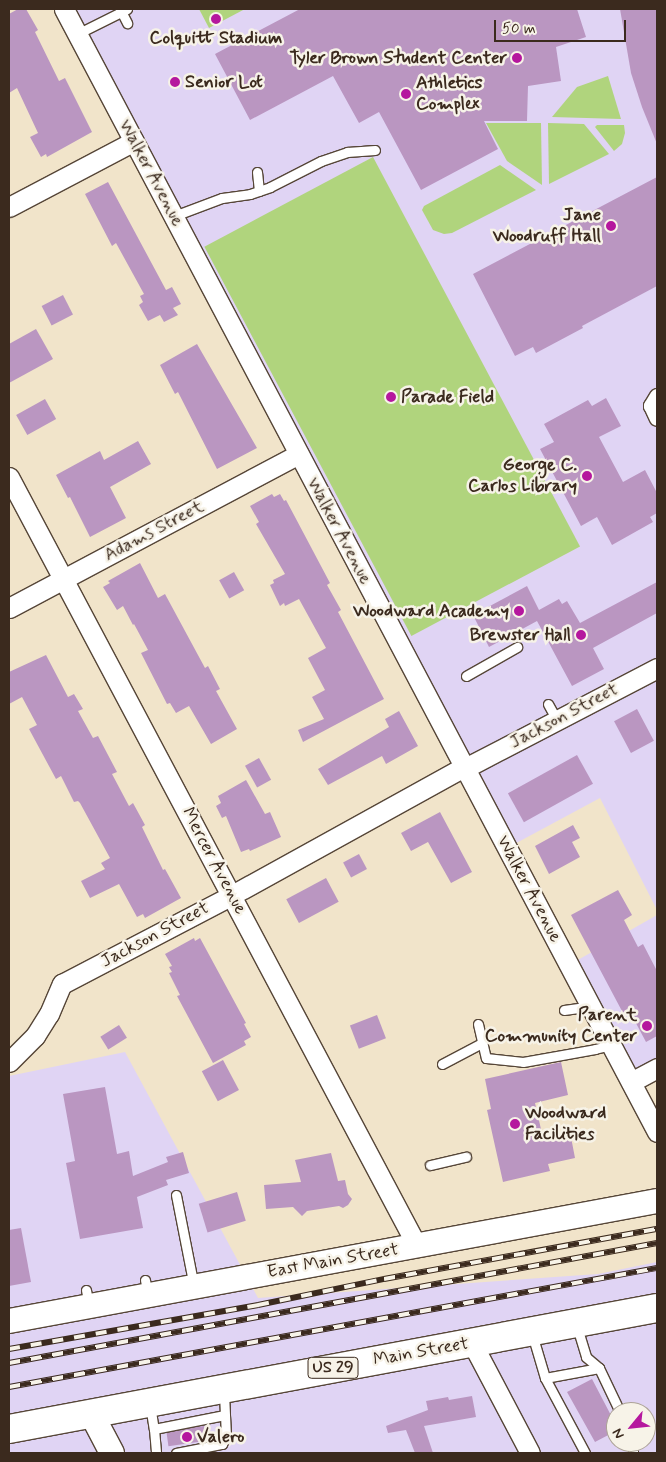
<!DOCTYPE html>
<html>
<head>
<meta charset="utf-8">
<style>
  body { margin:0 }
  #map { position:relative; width:666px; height:1462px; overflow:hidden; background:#f1e4ca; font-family:Mynerve,sans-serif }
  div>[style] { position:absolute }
  .built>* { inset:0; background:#e0d4f4 }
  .green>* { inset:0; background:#b0d47d; transform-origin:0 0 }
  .building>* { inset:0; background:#ba96c1; transform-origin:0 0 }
  .roads { filter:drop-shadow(1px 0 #564638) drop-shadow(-1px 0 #564638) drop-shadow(0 1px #564638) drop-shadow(0 -1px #564638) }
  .service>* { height:9px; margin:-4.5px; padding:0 4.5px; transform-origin:4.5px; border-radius:4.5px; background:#fff }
  .pedestrian>* { height:14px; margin:-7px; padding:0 7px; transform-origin:7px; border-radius:7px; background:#fff }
  .minor>* { height:19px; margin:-9.5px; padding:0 9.5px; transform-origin:9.5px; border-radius:9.5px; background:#fff }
  .tertiary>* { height:24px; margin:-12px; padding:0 12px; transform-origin:12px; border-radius:12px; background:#fff }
  .primary>* { height:28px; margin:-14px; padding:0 14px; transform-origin:14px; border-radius:14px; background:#fff }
  .rail>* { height:5.5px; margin-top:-2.75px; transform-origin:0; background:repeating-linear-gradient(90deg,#f7f3e8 0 11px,#3b2a1e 0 22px); box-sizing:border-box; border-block:1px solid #3b2a1e }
  .dots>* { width:14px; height:14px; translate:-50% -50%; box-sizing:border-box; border:2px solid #f7f3e8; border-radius:50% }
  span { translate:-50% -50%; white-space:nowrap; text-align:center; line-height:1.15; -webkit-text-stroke:5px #f7f3e8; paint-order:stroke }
  .shield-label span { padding:1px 4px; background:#f7f3e8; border:1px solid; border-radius:4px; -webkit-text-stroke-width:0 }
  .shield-label { font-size:16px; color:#3b2a1e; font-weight:700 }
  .poi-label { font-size:18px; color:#3b2a1e; font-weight:700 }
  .right { translate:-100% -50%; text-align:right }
  .left { translate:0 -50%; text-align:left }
  .street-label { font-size:18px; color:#3b2a1e }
  .frame { position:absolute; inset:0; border:10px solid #3b2a1e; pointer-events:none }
  .north { position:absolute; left:606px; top:1402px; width:50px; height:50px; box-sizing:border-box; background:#f7f3e8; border:1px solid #aca397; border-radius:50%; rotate:242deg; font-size:14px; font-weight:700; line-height:20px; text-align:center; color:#3b2a1e }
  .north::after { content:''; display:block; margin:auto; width:18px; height:22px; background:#b5179e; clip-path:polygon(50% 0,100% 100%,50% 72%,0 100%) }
  .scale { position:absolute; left:494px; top:20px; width:132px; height:22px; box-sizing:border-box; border:2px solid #3b2a1e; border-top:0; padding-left:6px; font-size:15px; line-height:18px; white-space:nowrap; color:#3b2a1e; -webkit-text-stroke:4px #f7f3e8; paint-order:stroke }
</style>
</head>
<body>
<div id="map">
  <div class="built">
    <i style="clip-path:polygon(64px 9px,657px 9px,657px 910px,600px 798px,507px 848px)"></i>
    <i style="clip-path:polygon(657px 915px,657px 1068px,631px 1082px,569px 965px)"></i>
    <i style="clip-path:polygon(evenodd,125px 1052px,258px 1298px,598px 1274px,657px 1262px,657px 1453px,9px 1453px,9px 1076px,125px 1052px,616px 1412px,646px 1412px,646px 1442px,616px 1442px,616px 1412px)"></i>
  </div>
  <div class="green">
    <i style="clip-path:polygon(199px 9px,245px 9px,209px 28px)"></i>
    <i style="clip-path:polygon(608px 76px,621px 119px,552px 117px,577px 87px)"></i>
    <i style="clip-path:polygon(486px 123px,541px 123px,542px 185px,507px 161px)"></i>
    <i style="clip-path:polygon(548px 123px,584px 124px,609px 154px,549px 184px)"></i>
    <i style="clip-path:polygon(597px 125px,624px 125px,625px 133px,622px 144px,614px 151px,595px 127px)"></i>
    <i style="left:373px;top:157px;width:441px;height:191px;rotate:62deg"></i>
    <i style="clip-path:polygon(500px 165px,536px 190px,452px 233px,444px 234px,433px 230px,422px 210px,424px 206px)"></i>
  </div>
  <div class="building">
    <i style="clip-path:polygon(18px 9px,26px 9px,38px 30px,35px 32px,59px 81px,65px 78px,92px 132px,47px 157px,46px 154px,41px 157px,30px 137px,38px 133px,17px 88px,9px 93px,9px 14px)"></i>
    <i style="clip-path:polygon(300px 9px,577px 9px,586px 37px,556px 47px,561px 81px,528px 86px,527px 121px,484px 121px,498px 149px,421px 190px,379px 112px,359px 123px,333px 76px,250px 120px,215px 54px)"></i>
    <i style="clip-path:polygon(620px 9px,657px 9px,657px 144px,642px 107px,631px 73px)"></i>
    <i style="clip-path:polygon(657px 177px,657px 286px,582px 326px,583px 328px,536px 353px,533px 347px,515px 356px,473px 274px)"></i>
    <i style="clip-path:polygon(108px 182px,166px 290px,172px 287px,181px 304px,173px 308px,178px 315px,164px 322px,160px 315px,148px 321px,139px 305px,143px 302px,140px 296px,144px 294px,116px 243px,112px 246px,85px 194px)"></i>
    <i style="left:63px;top:295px;width:22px;height:24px;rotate:63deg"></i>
    <i style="clip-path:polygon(36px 329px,53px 359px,9px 383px,9px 344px)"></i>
    <i style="clip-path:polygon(197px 344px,257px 448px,217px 469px,178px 392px,175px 394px,160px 365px)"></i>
    <i style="clip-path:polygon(606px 398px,621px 426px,599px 437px,623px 482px,645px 470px,657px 493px,657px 513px,650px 517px,653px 522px,612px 545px,597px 517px,581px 526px,540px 449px,554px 442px,544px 424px,588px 400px,592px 406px)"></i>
    <i style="left:45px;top:399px;width:23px;height:33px;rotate:61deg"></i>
    <i style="clip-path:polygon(138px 441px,151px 464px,110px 487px,126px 518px,90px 537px,70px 497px,68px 498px,56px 475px,100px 451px,104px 460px)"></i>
    <i style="clip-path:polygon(272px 494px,274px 497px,280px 494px,284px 501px,286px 500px,330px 583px,327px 585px,341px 610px,338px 612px,384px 699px,303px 742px,298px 730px,324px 719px,312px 697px,325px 690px,308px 658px,326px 648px,299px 599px,285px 606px,284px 603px,280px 606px,270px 585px,274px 583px,273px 580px,285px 574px,256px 524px,259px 522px,250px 506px)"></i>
    <i style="clip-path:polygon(140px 563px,158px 598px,165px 594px,205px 668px,208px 666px,220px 689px,216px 691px,237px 729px,211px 744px,189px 706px,176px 713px,170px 703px,167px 704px,141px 653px,148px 650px,134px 624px,133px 625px,123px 606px,117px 610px,103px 587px,110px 583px,108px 581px)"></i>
    <i style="left:234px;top:572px;width:21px;height:17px;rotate:61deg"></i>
    <i style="clip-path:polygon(657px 582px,657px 613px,593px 648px,604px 669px,572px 686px,537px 621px,489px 647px,473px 615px,527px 586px,539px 610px,559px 599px,562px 604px,567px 601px,580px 623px)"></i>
    <i style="clip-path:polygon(46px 655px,68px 697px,74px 694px,83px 709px,78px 711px,93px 738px,98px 736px,117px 772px,112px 774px,129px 806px,133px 803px,145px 825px,142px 827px,163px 870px,165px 869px,181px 898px,145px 918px,143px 914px,137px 917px,119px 884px,90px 898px,81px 881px,105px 869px,101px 863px,110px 858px,80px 803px,78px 801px,74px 802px,61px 776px,56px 779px,29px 729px,37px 725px,22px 697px,9px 704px,9px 672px)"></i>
    <i style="left:637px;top:709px;width:36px;height:26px;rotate:62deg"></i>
    <i style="clip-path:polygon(399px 711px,418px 746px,386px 764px,382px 756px,328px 785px,318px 769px,389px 727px,385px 719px)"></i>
    <i style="left:577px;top:755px;width:33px;height:79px;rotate:61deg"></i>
    <i style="left:259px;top:758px;width:25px;height:16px;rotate:61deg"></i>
    <i style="clip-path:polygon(246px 780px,265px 814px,270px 812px,281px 837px,250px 851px,249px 849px,241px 852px,226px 816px,222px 818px,216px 806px,221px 803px,218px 796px)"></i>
    <i style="clip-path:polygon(440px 812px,472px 872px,451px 883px,428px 842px,411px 851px,401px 833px)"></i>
    <i style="clip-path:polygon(573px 825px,580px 838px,572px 842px,580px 857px,549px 874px,535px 846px)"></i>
    <i style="left:359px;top:854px;width:17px;height:18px;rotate:62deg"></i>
    <i style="left:326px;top:878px;width:27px;height:45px;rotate:62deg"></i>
    <i style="clip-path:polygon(618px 890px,632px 915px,624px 920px,638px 947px,643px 944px,657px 971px,657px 1036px,646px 1042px,629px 1010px,623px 1013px,571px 915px)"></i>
    <i style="clip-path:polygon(194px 938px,195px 941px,200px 938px,246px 1023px,244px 1024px,251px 1037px,244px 1041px,246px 1045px,213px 1063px,177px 996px,180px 995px,169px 973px,172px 972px,169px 967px,172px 966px,165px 954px)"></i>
    <i style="left:377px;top:1015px;width:25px;height:29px;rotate:69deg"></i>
    <i style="left:119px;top:1025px;width:15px;height:22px;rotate:58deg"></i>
    <i style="left:223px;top:1060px;width:34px;height:24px;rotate:62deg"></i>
    <i style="clip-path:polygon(561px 1062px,568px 1095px,535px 1103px,543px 1138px,570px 1132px,575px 1158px,548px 1164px,550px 1171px,503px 1182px,487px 1110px,491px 1109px,485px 1079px)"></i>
    <i style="clip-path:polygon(105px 1087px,117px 1154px,129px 1151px,133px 1176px,168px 1162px,166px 1157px,183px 1152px,189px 1173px,166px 1180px,168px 1185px,137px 1197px,143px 1228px,80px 1239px,66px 1163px,75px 1161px,63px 1094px)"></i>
    <i style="clip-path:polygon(331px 1153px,338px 1181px,345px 1180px,348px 1194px,352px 1199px,348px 1205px,343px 1208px,339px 1206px,307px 1211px,302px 1216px,293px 1207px,266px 1209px,264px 1185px,301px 1182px,295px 1160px)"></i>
    <i style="left:237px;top:1192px;width:30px;height:40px;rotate:73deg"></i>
    <i style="clip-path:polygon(21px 1228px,31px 1282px,9px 1286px,9px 1230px)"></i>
    <i style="clip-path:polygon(592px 1379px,615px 1423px,610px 1425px,614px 1432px,595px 1442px,567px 1392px)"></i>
    <i style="clip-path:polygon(472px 1396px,476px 1417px,424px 1426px,433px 1453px,415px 1453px,406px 1430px,388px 1433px,386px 1426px,428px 1410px,426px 1401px,448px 1397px,449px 1400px)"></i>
    <i style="left:204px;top:1426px;width:15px;height:38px;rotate:82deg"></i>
  </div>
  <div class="roads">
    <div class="service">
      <i style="left:120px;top:9px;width:16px;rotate:63deg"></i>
      <i style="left:77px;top:34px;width:56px;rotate:-26.6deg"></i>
      <i style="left:257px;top:172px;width:19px;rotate:84deg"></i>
      <i style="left:174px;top:216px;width:51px;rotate:-20.6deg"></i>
      <i style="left:222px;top:198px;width:28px;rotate:-8deg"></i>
      <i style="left:250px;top:194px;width:21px;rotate:-19deg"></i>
      <i style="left:270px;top:187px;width:57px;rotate:-27deg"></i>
      <i style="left:321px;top:161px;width:28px;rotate:-19deg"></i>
      <i style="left:347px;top:152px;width:28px;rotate:-4deg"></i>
      <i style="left:466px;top:676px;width:59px;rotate:-29.6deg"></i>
      <i style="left:548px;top:704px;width:18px;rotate:61deg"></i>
      <i style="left:564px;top:1010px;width:27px;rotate:-8deg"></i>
      <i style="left:478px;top:1024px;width:35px;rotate:77deg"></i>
      <i style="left:486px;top:1058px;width:37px;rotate:6deg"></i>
      <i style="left:523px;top:1062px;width:73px;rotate:-10.2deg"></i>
      <i style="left:595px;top:1049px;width:16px;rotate:-14deg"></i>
      <i style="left:442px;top:1064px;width:45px;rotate:-27.7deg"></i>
      <i style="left:430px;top:1165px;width:37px;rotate:-13deg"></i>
      <i style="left:176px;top:1195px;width:94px;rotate:78.9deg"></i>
      <i style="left:145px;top:1280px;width:15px;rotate:79deg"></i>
      <i style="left:86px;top:1290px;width:16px;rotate:79deg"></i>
      <i style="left:577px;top:1327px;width:31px;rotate:73deg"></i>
      <i style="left:586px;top:1357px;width:17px;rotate:40deg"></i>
      <i style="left:599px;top:1368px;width:49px;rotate:64.5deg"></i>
      <i style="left:532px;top:1334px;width:46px;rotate:73.5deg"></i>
      <i style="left:545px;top:1378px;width:85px;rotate:61.9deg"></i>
      <i style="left:545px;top:1378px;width:55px;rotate:-10.5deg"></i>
      <i style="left:150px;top:1405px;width:24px;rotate:81deg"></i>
      <i style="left:154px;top:1429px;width:72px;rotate:-11.2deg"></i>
      <i style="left:154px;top:1429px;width:24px;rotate:85deg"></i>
      <i style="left:176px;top:1453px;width:47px;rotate:-11.1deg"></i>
      <i style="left:222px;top:1444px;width:9px;rotate:-63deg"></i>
      <i style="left:226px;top:1436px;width:43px;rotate:-92.7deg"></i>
      <i style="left:633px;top:1453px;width:11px;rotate:-90deg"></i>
    </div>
    <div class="pedestrian">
      <i style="left:657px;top:396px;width:12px;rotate:121deg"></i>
      <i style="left:651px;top:406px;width:14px;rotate:65deg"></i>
    </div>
    <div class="minor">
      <i style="left:64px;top:9px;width:1270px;rotate:62.16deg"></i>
      <i style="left:9px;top:207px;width:141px;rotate:-27.8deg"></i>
      <i style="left:9px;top:477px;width:871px;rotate:62.05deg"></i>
      <i style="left:9px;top:608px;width:328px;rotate:-28deg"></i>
      <i style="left:471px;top:765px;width:210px;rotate:-27.5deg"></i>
      <i style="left:9px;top:1062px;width:37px;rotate:-45deg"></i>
      <i style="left:35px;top:1036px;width:26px;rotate:-58deg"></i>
      <i style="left:49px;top:1014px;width:33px;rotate:-67deg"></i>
      <i style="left:62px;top:984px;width:192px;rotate:-27.6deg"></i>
      <i style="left:232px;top:895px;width:265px;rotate:-28.9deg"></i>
      <i style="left:631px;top:1082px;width:30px;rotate:-28deg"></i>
      <i style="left:472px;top:1343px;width:124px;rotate:62.2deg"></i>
    </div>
    <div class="tertiary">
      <i style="left:9px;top:1321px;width:659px;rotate:-10.49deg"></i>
      <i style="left:91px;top:1413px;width:45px;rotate:62.3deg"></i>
    </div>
    <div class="primary">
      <i style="left:9px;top:1429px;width:659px;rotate:-10.58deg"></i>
    </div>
  </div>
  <div class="rail">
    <i style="left:9px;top:1349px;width:253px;rotate:-10deg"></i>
    <i style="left:258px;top:1305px;width:129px;rotate:-11.7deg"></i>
    <i style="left:384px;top:1279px;width:278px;rotate:-10.4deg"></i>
    <i style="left:9px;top:1363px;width:659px;rotate:-10.49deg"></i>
    <i style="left:9px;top:1387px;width:659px;rotate:-10.41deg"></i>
  </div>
  <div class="dots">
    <i style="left:216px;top:19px;background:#b5179e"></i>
    <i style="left:517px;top:58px;background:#b5179e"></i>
    <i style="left:175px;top:82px;background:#b5179e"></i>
    <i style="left:406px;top:94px;background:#b5179e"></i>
    <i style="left:611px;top:226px;background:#b5179e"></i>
    <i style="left:391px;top:397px;background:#b5179e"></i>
    <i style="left:587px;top:476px;background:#b5179e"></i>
    <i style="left:519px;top:611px;background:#b5179e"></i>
    <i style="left:581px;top:635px;background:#b5179e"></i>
    <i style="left:647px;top:1026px;background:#b5179e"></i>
    <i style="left:515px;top:1124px;background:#b5179e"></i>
    <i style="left:187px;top:1437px;background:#b5179e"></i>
  </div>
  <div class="shield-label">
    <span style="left:333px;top:1368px">US 29</span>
  </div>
  <div class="poi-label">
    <span style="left:216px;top:38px">Colquitt Stadium</span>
    <span class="right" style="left:507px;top:58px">Tyler Brown Student Center</span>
    <span class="left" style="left:185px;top:82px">Senior Lot</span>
    <span class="left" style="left:416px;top:94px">Athletics<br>Complex</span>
    <span class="right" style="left:601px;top:226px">Jane<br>Woodruff Hall</span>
    <span class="left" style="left:401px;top:397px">Parade Field</span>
    <span class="right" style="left:577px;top:476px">George C.<br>Carlos Library</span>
    <span class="right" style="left:509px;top:611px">Woodward Academy</span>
    <span class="right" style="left:571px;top:635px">Brewster Hall</span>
    <span class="right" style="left:637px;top:1026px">Parent<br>Community Center</span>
    <span class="left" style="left:525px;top:1124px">Woodward<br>Facilities</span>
    <span class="left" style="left:197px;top:1437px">Valero</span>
  </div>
  <div class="street-label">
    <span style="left:151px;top:173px;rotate:62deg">Walker Avenue</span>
    <span style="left:154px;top:531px;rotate:-28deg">Adams Street</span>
    <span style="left:339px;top:531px;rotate:62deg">Walker Avenue</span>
    <span style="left:564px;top:716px;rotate:-28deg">Jackson Street</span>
    <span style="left:214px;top:861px;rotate:62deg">Mercer Avenue</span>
    <span style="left:529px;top:889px;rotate:62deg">Walker Avenue</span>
    <span style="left:155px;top:935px;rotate:-28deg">Jackson Street</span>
    <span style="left:333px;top:1261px;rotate:-10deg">East Main Street</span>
    <span style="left:421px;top:1352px;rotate:-10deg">Main Street</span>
  </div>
  <div class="frame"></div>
  <div class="north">N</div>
  <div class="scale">50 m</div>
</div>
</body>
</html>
